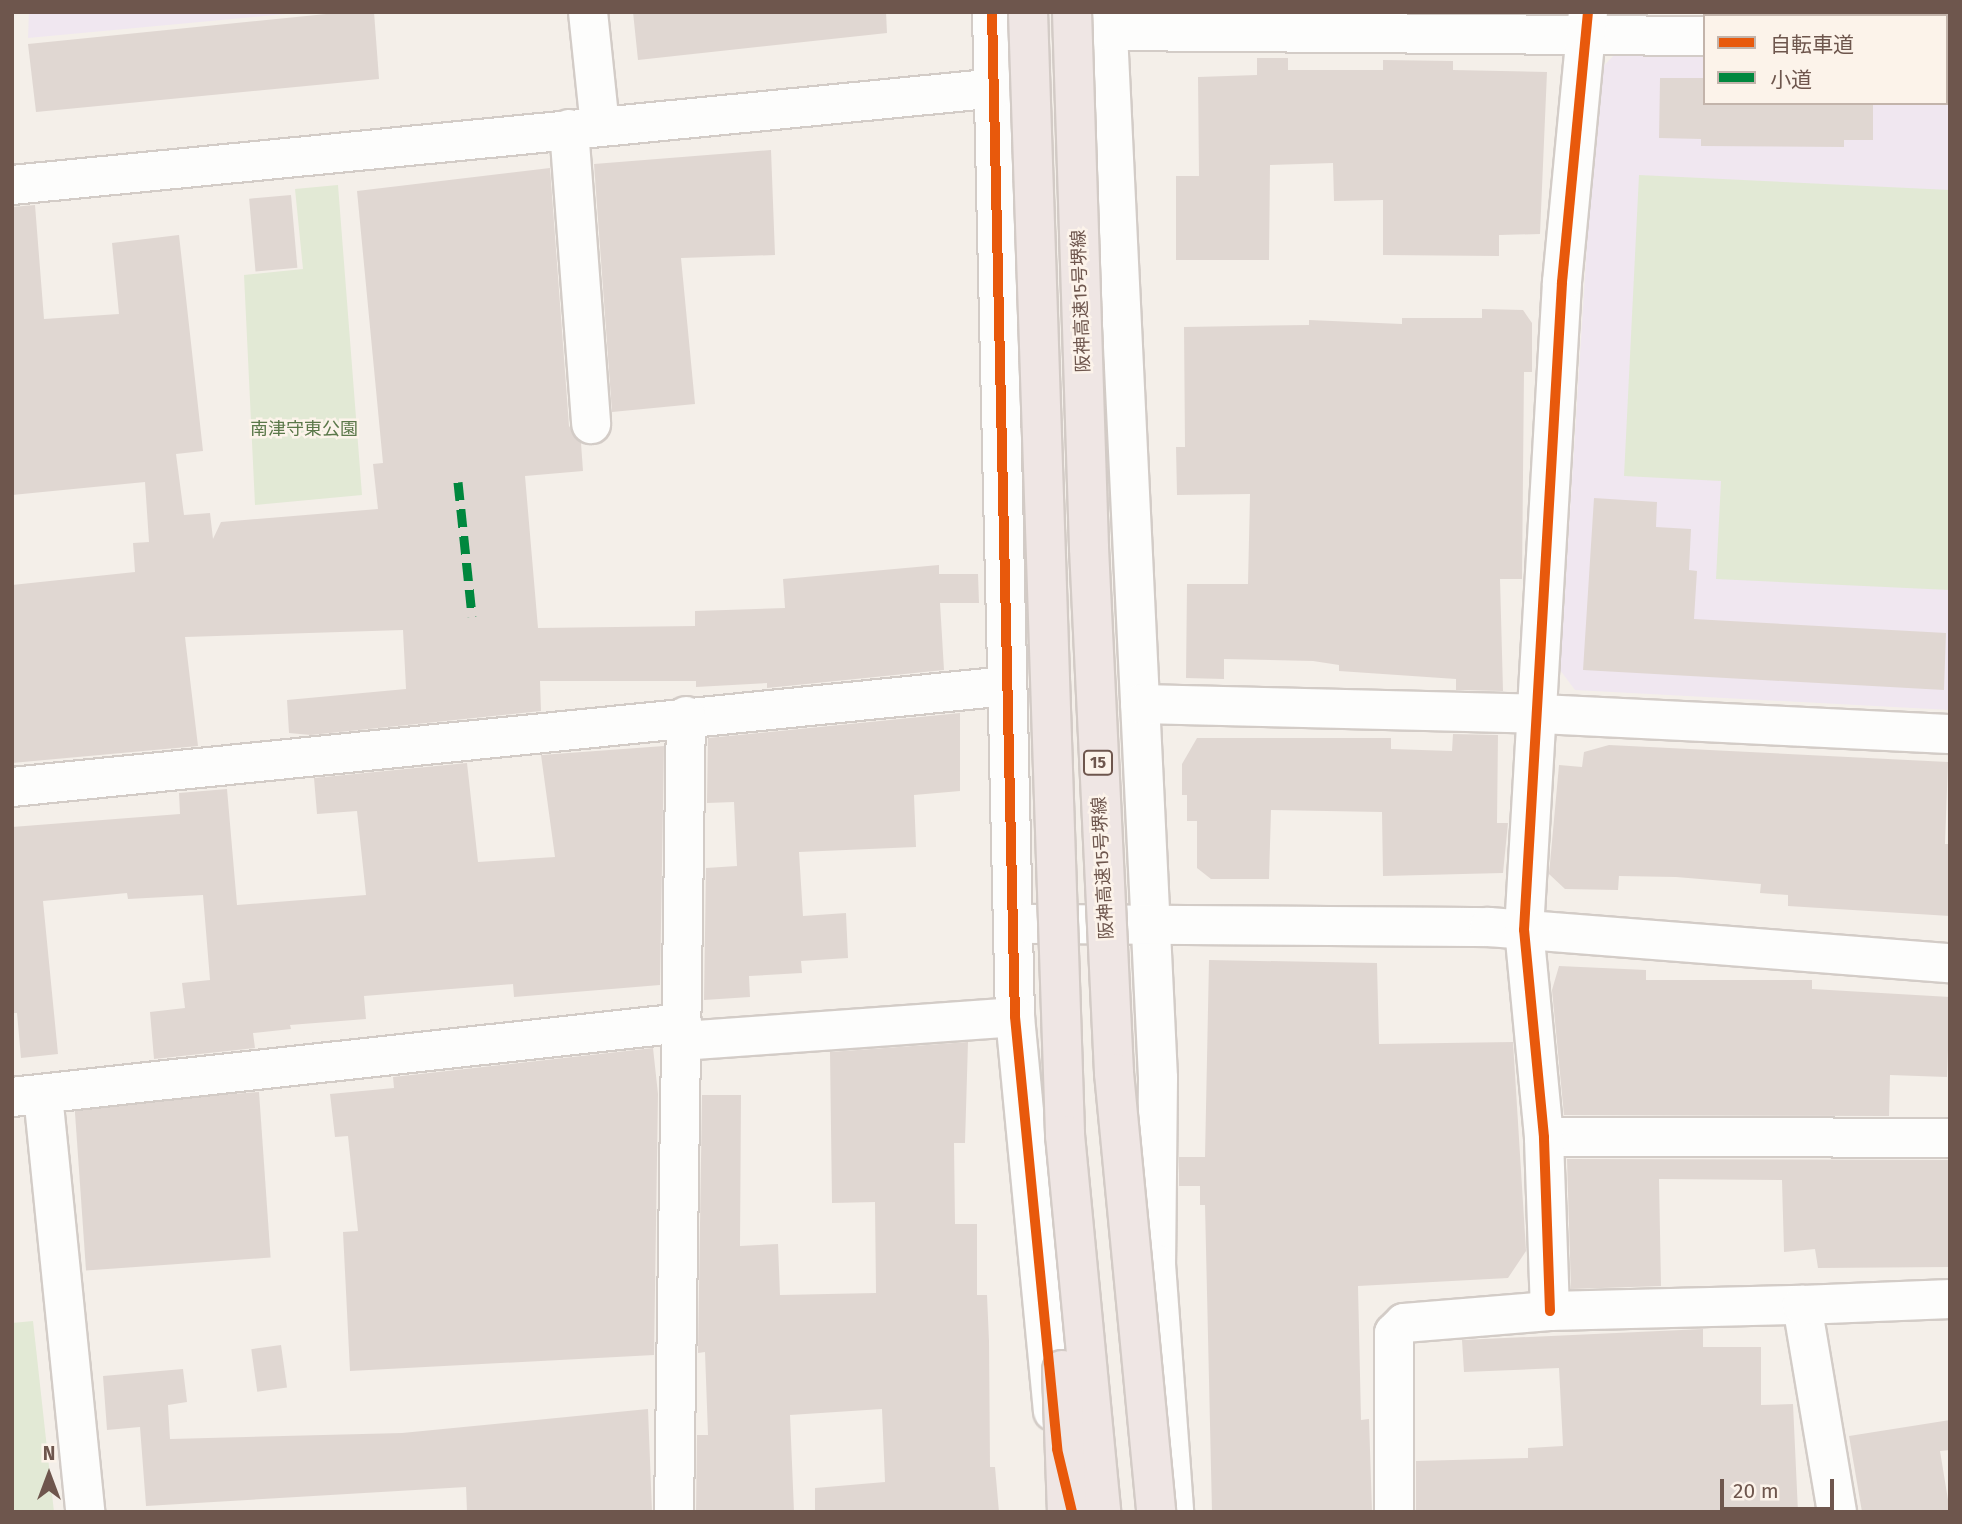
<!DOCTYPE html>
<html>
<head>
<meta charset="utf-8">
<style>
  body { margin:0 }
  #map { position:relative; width:1962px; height:1524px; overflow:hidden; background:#f4efe9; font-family:"Fira Sans","Noto Sans JP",sans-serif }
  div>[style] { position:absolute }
  .education>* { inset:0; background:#f0e7f0 }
  .green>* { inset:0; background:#e2e9d5 }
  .building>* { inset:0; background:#e0d7d2; transform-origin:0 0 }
  .roads { filter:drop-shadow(2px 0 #d3ccc7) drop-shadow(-2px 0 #d3ccc7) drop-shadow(0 2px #d3ccc7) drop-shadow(0 -2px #d3ccc7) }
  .minor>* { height:38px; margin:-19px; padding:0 19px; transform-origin:19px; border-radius:19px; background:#fdfdfc }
  .bridges { filter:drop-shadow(2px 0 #d3cbc6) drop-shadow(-2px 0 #d3cbc6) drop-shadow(0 2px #d3cbc6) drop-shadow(0 -2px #d3cbc6) }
  .highway-bridge>* { height:38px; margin:-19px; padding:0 19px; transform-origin:19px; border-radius:19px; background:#efe6e4 }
  .quiet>* { height:9px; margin-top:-4.5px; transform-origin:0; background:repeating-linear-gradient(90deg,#00873e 0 18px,transparent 0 27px) }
  .cycleway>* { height:10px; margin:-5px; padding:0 5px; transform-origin:5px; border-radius:5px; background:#e8590c }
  span { translate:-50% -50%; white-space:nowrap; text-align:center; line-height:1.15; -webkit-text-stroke:5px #fcf3ea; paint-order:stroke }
  .shield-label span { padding:2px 5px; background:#fcf3ea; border:2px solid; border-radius:5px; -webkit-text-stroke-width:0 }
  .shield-label { font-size:16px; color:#6e564d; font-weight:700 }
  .street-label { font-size:18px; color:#6e564d }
  .park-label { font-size:18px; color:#5b784a }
  .frame { position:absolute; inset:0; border:14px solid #6e564d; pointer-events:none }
  .legend { position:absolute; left:1703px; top:14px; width:245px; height:91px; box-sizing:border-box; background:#fcf3ea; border:2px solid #c3b4ab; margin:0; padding:9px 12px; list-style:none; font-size:21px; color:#6e564d }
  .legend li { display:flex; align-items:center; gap:14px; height:35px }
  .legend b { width:35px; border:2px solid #c3b4ab }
  .north { position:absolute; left:14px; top:1440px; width:70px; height:70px; -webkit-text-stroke:5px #fcf3ea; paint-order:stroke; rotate:0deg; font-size:19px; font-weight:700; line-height:28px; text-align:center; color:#6e564d }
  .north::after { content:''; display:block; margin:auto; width:24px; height:32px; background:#6e564d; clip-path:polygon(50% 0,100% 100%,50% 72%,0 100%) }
  .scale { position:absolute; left:1720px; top:1479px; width:114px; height:32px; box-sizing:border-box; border:4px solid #6e564d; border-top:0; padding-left:9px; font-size:21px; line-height:24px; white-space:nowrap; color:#6e564d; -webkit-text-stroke:5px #fcf3ea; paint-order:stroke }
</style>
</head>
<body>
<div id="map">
  <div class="education">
    <i style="clip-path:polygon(29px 12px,307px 12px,28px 38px)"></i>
    <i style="clip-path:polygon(1616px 53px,1705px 55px,1705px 103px,1946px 103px,1950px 58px,1950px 710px,1575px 690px,1560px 670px,1598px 72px)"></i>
  </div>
  <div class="green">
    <i style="clip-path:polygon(1639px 175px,1950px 190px,1950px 590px,1716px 579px,1721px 481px,1624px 476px)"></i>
    <i style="clip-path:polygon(338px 185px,362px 495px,255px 505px,244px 275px,303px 269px,295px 189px)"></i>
    <i style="clip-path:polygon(33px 1321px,54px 1512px,12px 1512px,12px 1323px)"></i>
  </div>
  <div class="building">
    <i style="clip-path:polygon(346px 12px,374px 12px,379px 79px,36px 112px,28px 44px)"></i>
    <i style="clip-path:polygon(633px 12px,886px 12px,887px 33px,638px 60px)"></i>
    <i style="clip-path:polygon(1257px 58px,1288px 58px,1288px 70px,1383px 70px,1383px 60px,1453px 61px,1453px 70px,1547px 72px,1540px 234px,1499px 235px,1499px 256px,1383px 255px,1383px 200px,1334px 201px,1333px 163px,1270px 165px,1269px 260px,1176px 260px,1176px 176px,1199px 176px,1198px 77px,1257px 75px)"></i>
    <i style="clip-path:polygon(1660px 78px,1705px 78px,1705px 103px,1873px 103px,1873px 140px,1844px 140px,1844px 147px,1701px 146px,1701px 139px,1659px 138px)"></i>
    <i style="clip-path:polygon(771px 150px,775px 255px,681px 258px,695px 404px,612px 412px,594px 164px)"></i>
    <i style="clip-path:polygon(550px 168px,569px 426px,581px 443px,583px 471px,525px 476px,538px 628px,695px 626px,695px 611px,785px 608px,783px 579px,939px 565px,939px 574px,978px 574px,979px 603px,940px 603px,944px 670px,767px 688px,767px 683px,696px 687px,696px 681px,540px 681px,541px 711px,311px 735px,289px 733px,287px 700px,406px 689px,403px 630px,185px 637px,198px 746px,12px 763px,12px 585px,135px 572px,133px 543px,149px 542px,145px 482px,12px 495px,12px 207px,35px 205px,44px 319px,119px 314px,112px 243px,179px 235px,203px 451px,176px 454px,184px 515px,210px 513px,213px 539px,221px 522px,378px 509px,373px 464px,383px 463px,357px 191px)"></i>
    <i style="left:291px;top:195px;width:73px;height:42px;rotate:85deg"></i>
    <i style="clip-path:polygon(1482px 309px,1523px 310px,1532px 323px,1532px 372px,1524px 372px,1522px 579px,1500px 579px,1503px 691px,1456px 690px,1456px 679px,1339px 671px,1339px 665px,1313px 661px,1224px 659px,1224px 679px,1186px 678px,1187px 584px,1248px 584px,1250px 494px,1177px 495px,1176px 447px,1185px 447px,1184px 327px,1309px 325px,1309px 320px,1402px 324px,1402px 318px,1482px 318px)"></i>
    <i style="clip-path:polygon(1594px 498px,1657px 502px,1656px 527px,1691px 529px,1689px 570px,1697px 571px,1694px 619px,1946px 633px,1944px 690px,1583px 670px)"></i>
    <i style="clip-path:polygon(960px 713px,960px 791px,914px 795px,916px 847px,799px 852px,803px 916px,846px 913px,848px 958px,801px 961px,802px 973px,749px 976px,750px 997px,704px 1000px,706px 868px,737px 866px,734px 802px,707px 803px,708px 738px)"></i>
    <i style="clip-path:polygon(1453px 734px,1498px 735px,1497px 823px,1508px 823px,1503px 873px,1383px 876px,1382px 812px,1271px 810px,1269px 879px,1211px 879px,1197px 868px,1197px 821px,1187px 821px,1187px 795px,1182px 795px,1182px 764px,1197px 738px,1391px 738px,1391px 749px,1452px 751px)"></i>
    <i style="clip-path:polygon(1609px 745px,1948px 762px,1945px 844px,1950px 844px,1950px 916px,1788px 906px,1788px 895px,1760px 893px,1761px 884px,1676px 877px,1619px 876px,1618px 890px,1565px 889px,1549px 874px,1559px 765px,1582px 767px,1584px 752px)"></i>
    <i style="clip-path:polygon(664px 746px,660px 985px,514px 997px,513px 984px,364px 996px,366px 1019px,290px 1025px,291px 1029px,253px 1033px,255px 1048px,154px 1059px,150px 1012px,185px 1008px,182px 983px,210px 980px,203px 895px,128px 899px,127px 893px,43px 901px,58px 1054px,21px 1058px,17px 1013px,12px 1013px,12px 827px,180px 814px,179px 793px,227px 789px,237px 905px,366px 895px,357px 811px,317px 814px,314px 778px,467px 763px,478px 862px,555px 857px,541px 755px)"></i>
    <i style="clip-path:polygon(1209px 960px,1377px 963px,1379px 1044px,1513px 1042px,1526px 1251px,1508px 1278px,1358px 1286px,1361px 1420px,1369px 1419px,1372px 1512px,1212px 1512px,1205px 1205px,1200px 1205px,1200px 1186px,1179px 1186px,1179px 1157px,1205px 1157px)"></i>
    <i style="clip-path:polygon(1559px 966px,1646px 970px,1646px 980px,1812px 980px,1812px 989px,1950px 997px,1947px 1077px,1890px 1075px,1889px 1116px,1564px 1115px,1552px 990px)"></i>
    <i style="clip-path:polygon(968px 1042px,965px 1143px,954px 1143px,955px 1224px,977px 1224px,977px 1295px,987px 1295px,989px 1341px,990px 1467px,995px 1467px,999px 1512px,815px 1512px,815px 1488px,885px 1482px,882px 1409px,790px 1415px,794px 1512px,696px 1512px,697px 1435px,708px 1435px,705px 1352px,698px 1353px,702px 1095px,741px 1095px,740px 1246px,778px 1244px,780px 1295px,876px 1293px,875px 1202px,832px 1203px,830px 1052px)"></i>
    <i style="clip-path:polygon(653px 1048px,658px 1094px,654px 1355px,350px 1371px,343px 1232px,358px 1231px,348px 1136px,335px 1137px,330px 1094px,394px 1088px,393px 1077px)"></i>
    <i style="left:259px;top:1092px;width:166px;height:185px;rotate:86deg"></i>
    <i style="clip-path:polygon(1567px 1159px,1950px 1160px,1950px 1267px,1818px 1268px,1815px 1249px,1784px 1252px,1782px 1180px,1659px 1179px,1661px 1286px,1571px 1289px)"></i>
    <i style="clip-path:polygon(1703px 1329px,1703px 1347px,1761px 1347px,1761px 1405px,1793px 1404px,1798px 1512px,1416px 1512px,1416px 1461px,1528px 1458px,1528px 1448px,1563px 1446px,1559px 1368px,1464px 1372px,1462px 1340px)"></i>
    <i style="left:281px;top:1345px;width:43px;height:30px;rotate:82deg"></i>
    <i style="clip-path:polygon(183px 1369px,187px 1402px,168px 1405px,170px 1439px,402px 1433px,648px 1409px,652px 1512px,467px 1512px,466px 1487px,146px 1506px,140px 1427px,107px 1430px,103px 1376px)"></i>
    <i style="clip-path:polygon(1950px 1420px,1950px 1450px,1940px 1451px,1950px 1512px,1862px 1512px,1849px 1436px)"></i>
  </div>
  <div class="roads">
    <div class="minor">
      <i style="left:588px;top:12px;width:115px;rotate:84deg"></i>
      <i style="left:992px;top:12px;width:1005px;rotate:88.69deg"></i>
      <i style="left:1015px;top:1017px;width:396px;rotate:84.5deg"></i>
      <i style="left:1107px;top:12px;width:1067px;rotate:87.26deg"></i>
      <i style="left:1158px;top:1078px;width:186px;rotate:90.6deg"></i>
      <i style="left:1156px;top:1264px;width:249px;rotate:85.8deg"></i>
      <i style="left:1107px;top:31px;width:598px;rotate:0.48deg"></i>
      <i style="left:1946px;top:38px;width:4px"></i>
      <i style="left:569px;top:129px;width:296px;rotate:85.7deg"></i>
      <i style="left:12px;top:185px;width:990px;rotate:-5.62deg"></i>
      <i style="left:1140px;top:704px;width:399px;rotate:1.4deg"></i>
      <i style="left:1539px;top:714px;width:411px;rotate:2.8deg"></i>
      <i style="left:12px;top:787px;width:1000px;rotate:-5.8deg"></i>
      <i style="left:1026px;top:924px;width:463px;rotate:0.4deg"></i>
      <i style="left:1489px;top:927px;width:462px;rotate:4.5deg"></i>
      <i style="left:682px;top:1041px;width:334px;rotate:-4.1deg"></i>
      <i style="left:43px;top:1095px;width:419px;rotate:84.2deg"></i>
      <i style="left:12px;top:1097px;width:674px;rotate:-6.3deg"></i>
      <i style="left:1544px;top:1137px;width:406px;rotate:0.1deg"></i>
      <i style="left:1550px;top:1311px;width:174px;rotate:-92deg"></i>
      <i style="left:1544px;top:1137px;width:208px;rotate:-95.5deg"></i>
      <i style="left:1524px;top:930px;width:649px;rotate:-86.64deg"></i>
      <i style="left:1562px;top:282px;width:271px;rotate:-84.5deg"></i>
      <i style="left:674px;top:1512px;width:796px;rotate:-89.14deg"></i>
      <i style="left:1394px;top:1512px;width:179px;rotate:-90deg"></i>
      <i style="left:1394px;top:1333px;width:14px;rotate:-45deg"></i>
      <i style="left:1404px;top:1323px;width:146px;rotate:-4.7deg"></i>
      <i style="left:1550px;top:1311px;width:252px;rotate:-1.4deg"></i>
      <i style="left:1837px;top:1512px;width:210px;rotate:-99.6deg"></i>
      <i style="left:1802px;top:1305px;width:148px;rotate:-2.3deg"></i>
    </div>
  </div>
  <div class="bridges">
    <div class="highway-bridge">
      <i style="left:1028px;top:12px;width:1124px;rotate:88.11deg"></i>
      <i style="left:1065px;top:1135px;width:379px;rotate:84.5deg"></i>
      <i style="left:1072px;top:12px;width:536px;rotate:88.18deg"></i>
      <i style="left:1089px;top:548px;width:526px;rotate:87.27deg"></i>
      <i style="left:1114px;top:1073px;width:441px;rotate:84.5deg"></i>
      <i style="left:1062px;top:1370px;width:142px;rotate:88deg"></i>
    </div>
  </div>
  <div class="quiet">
    <i style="left:458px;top:482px;width:135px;rotate:84deg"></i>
  </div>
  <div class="cycleway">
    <i style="left:992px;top:12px;width:1005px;rotate:88.69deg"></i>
    <i style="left:1015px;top:1017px;width:434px;rotate:84.4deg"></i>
    <i style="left:1057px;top:1449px;width:65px;rotate:76.6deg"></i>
    <i style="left:1550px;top:1311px;width:174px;rotate:-92deg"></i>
    <i style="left:1544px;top:1137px;width:208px;rotate:-95.5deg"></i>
    <i style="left:1524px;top:930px;width:649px;rotate:-86.64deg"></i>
    <i style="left:1562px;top:282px;width:271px;rotate:-84.5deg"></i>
  </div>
  <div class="shield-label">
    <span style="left:1098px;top:763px">15</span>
  </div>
  <div class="street-label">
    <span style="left:1081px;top:301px;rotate:-92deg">阪神高速15号堺線</span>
    <span style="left:1103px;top:868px;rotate:-93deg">阪神高速15号堺線</span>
  </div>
  <div class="park-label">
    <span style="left:304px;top:429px">南津守東公園</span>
  </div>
  <div class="frame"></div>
  <ul class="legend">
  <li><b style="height:9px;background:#e8590c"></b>自転車道</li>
  <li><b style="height:9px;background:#00873e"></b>小道</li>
  </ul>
  <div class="north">N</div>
  <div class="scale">20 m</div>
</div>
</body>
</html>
